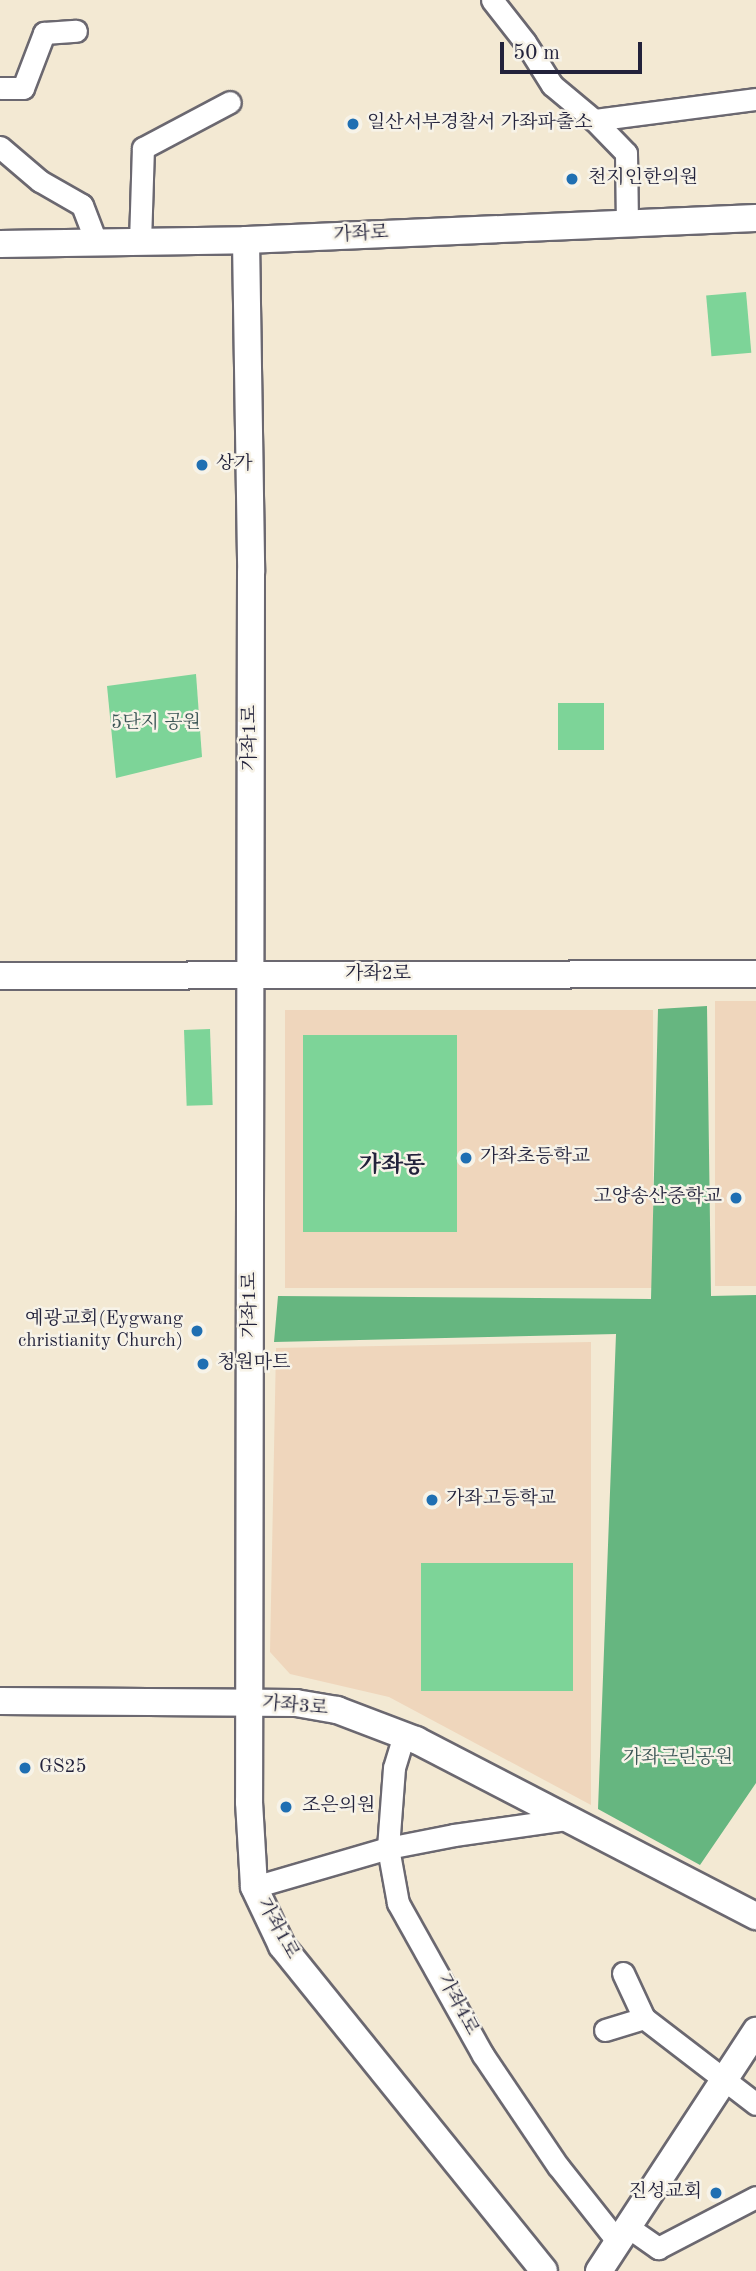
<!DOCTYPE html>
<html>
<head>
<meta charset="utf-8">
<style>
  body { margin:0 }
  #map { position:relative; width:756px; height:2271px; overflow:hidden; background:#f3e9d3; font-family:"Old Standard TT","Noto Serif KR",serif }
  div>[style] { position:absolute }
  .built>* { inset:0; background:#efd6bc; transform-origin:0 0 }
  .green>* { inset:0; background:#7dd498; transform-origin:0 0 }
  .forest>* { inset:0; background:#66b680 }
  .roads { filter:drop-shadow(2px 0 #6b6870) drop-shadow(-2px 0 #6b6870) drop-shadow(0 2px #6b6870) drop-shadow(0 -2px #6b6870) }
  .minor>* { height:21px; margin:-10.5px; padding:0 10.5px; transform-origin:10.5px; border-radius:10.5px; background:#fff }
  .tertiary>* { height:26px; margin:-13px; padding:0 13px; transform-origin:13px; border-radius:13px; background:#fff }
  .dots>* { width:19px; height:19px; translate:-50% -50%; box-sizing:border-box; border:4px solid #f7f3e8; border-radius:50% }
  span { translate:-50% -50%; white-space:nowrap; text-align:center; line-height:1.15; -webkit-text-stroke:5px #f7f3e8; paint-order:stroke }
  .poi-label { font-size:19px; color:#22223b }
  .left { translate:0 -50%; text-align:left }
  .right { translate:-100% -50%; text-align:right }
  .street-label { font-size:19px; color:#22223b }
  .park-label { font-size:19px; color:#3d5757 }
  .quarter-label { font-size:23px; color:#22223b; font-weight:700 }
  .scale { position:absolute; left:500px; top:42px; width:142px; height:32px; box-sizing:border-box; border:4px solid #22223b; border-top:0; padding-left:9px; font-size:21px; line-height:24px; white-space:nowrap; color:#22223b; -webkit-text-stroke:5px #f7f3e8; paint-order:stroke }
</style>
</head>
<body>
<div id="map">
  <div class="built">
    <i style="left:756px;top:1001px;width:285px;height:41px;rotate:90deg"></i>
    <i style="left:285px;top:1010px;width:368px;height:278px"></i>
    <i style="clip-path:polygon(591px 1342px,591px 1805px,389px 1697px,290px 1674px,270px 1652px,276px 1348px)"></i>
  </div>
  <div class="green">
    <i style="left:746px;top:292px;width:61px;height:40px;rotate:85deg"></i>
    <i style="clip-path:polygon(196px 674px,202px 757px,116px 778px,107px 686px)"></i>
    <i style="left:558px;top:703px;width:46px;height:47px"></i>
    <i style="left:210px;top:1029px;width:76px;height:26px;rotate:88deg"></i>
    <i style="left:457px;top:1035px;width:197px;height:154px;rotate:90deg"></i>
    <i style="left:573px;top:1563px;width:128px;height:152px;rotate:90deg"></i>
  </div>
  <div class="forest">
    <i style="clip-path:polygon(707px 1006px,711px 1296px,756px 1295px,756px 1783px,700px 1865px,598px 1809px,616px 1334px,274px 1342px,278px 1296px,651px 1299px,658px 1009px)"></i>
  </div>
  <div class="roads">
    <div class="minor">
      <i style="left:492px;top:0;width:53px;rotate:51.8deg"></i>
      <i style="left:525px;top:42px;width:51px;rotate:57.9deg"></i>
      <i style="left:552px;top:85px;width:55px;rotate:39.8deg"></i>
      <i style="left:594px;top:120px;width:46px;rotate:45.9deg"></i>
      <i style="left:626px;top:153px;width:70px;rotate:89.2deg"></i>
      <i style="left:0;top:88px;width:23px"></i>
      <i style="left:23px;top:88px;width:59px;rotate:-69.1deg"></i>
      <i style="left:44px;top:33px;width:32px;rotate:-4deg"></i>
      <i style="left:594px;top:120px;width:163px;rotate:-7.4deg"></i>
      <i style="left:0;top:147px;width:52px;rotate:40.4deg"></i>
      <i style="left:40px;top:181px;width:48px;rotate:29.7deg"></i>
      <i style="left:82px;top:205px;width:39px;rotate:69deg"></i>
      <i style="left:140px;top:242px;width:94px;rotate:-88.2deg"></i>
      <i style="left:143px;top:148px;width:98px;rotate:-27.9deg"></i>
      <i style="left:404px;top:1735px;width:34px;rotate:107deg"></i>
      <i style="left:394px;top:1768px;width:80px;rotate:94.3deg"></i>
      <i style="left:388px;top:1848px;width:56px;rotate:79.7deg"></i>
      <i style="left:398px;top:1903px;width:174px;rotate:60.8deg"></i>
      <i style="left:483px;top:2055px;width:134px;rotate:56deg"></i>
      <i style="left:558px;top:2166px;width:97px;rotate:51.7deg"></i>
      <i style="left:254px;top:1887px;width:140px;rotate:-16.2deg"></i>
      <i style="left:388px;top:1848px;width:67px;rotate:-11.1deg"></i>
      <i style="left:454px;top:1835px;width:113px;rotate:-8.1deg"></i>
      <i style="left:623px;top:1973px;width:50px;rotate:65deg"></i>
      <i style="left:644px;top:2018px;width:141px;rotate:37.5deg"></i>
      <i style="left:605px;top:2030px;width:41px;rotate:-17.1deg"></i>
      <i style="left:628px;top:2227px;width:37px;rotate:35deg"></i>
      <i style="left:658px;top:2248px;width:110px;rotate:-27.5deg"></i>
    </div>
    <div class="tertiary">
      <i style="left:246px;top:240px;width:332px;rotate:89.1deg"></i>
      <i style="left:251px;top:572px;width:1230px;rotate:90.09deg"></i>
      <i style="left:249px;top:1802px;width:85px;rotate:86.6deg"></i>
      <i style="left:254px;top:1887px;width:65px;rotate:64.6deg"></i>
      <i style="left:282px;top:1946px;width:417px;rotate:51.1deg"></i>
      <i style="left:0;top:244px;width:246px;rotate:-0.9deg"></i>
      <i style="left:246px;top:240px;width:510px;rotate:-2.47deg"></i>
      <i style="left:0;top:976px;width:756px;rotate:-0.15deg"></i>
      <i style="left:0;top:1701px;width:296px;rotate:0.4deg"></i>
      <i style="left:296px;top:1703px;width:42px;rotate:9.7deg"></i>
      <i style="left:337px;top:1710px;width:85px;rotate:20.8deg"></i>
      <i style="left:416px;top:1740px;width:383px;rotate:27.4deg"></i>
      <i style="left:599px;top:2271px;width:287px;rotate:-56.8deg"></i>
    </div>
  </div>
  <div class="dots">
    <i style="left:353px;top:124px;background:#1f6fb2"></i>
    <i style="left:572px;top:179px;background:#1f6fb2"></i>
    <i style="left:202px;top:465px;background:#1f6fb2"></i>
    <i style="left:466px;top:1158px;background:#1f6fb2"></i>
    <i style="left:736px;top:1198px;background:#1f6fb2"></i>
    <i style="left:197px;top:1331px;background:#1f6fb2"></i>
    <i style="left:203px;top:1364px;background:#1f6fb2"></i>
    <i style="left:432px;top:1500px;background:#1f6fb2"></i>
    <i style="left:25px;top:1768px;background:#1f6fb2"></i>
    <i style="left:286px;top:1807px;background:#1f6fb2"></i>
    <i style="left:716px;top:2193px;background:#1f6fb2"></i>
  </div>
  <div class="poi-label">
    <span class="left" style="left:367px;top:124px">일산서부경찰서 가좌파출소</span>
    <span class="left" style="left:588px;top:179px">천지인한의원</span>
    <span class="left" style="left:216px;top:465px">상가</span>
    <span class="left" style="left:480px;top:1158px">가좌초등학교</span>
    <span class="right" style="left:722px;top:1198px">고양송산중학교</span>
    <span class="right" style="left:183px;top:1331px">예광교회(Eygwang<br>christianity Church)</span>
    <span class="left" style="left:217px;top:1364px">청원마트</span>
    <span class="left" style="left:446px;top:1500px">가좌고등학교</span>
    <span class="left" style="left:39px;top:1768px">GS25</span>
    <span class="left" style="left:302px;top:1807px">조은의원</span>
    <span class="right" style="left:702px;top:2193px">진성교회</span>
  </div>
  <div class="street-label">
    <span style="left:361px;top:235px;rotate:-3deg">가좌로</span>
    <span style="left:251px;top:738px;rotate:-90deg">가좌1로</span>
    <span style="left:378px;top:975px">가좌2로</span>
    <span style="left:251px;top:1305px;rotate:-90deg">가좌1로</span>
    <span style="left:295px;top:1707px;rotate:5deg">가좌3로</span>
    <span style="left:277px;top:1929px;rotate:61deg">가좌1로</span>
    <span style="left:457px;top:2005px;rotate:62deg">가좌4로</span>
  </div>
  <div class="park-label">
    <span style="left:156px;top:724px">5단지 공원</span>
    <span style="left:678px;top:1759px">가좌근린공원</span>
  </div>
  <div class="quarter-label">
    <span style="left:392px;top:1166px">가좌동</span>
  </div>
  <div class="scale">50 m</div>
</div>
</body>
</html>
